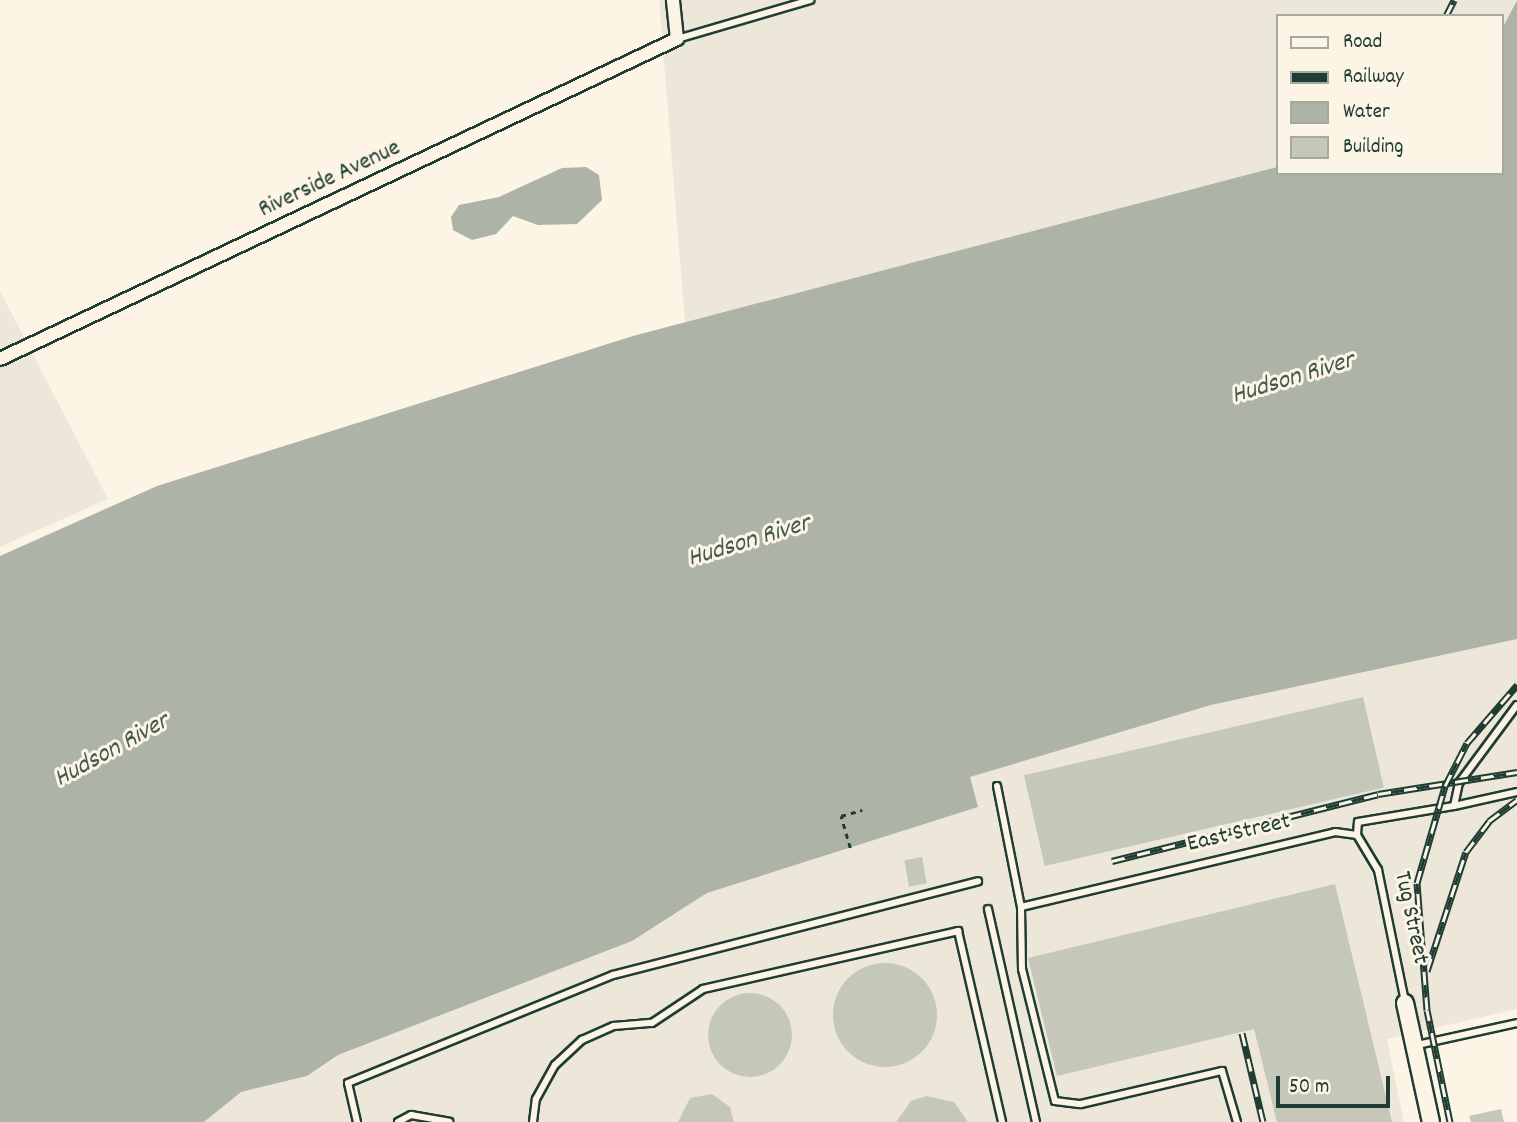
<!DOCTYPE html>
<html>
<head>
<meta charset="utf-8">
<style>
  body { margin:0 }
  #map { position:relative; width:1517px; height:1122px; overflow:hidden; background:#fcf5e5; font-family:Dekko,sans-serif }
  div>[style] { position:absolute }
  .built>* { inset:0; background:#ece7d8 }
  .water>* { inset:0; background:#aeb3a7 }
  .building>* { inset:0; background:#c5c7b9; transform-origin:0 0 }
  .round { border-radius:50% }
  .path>* { height:2.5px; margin-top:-1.25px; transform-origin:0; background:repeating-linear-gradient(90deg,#1f3d34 0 5px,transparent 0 10px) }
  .roads { filter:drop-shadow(2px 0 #1f3d34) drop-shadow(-2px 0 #1f3d34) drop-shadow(0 2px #1f3d34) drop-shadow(0 -2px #1f3d34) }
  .service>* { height:6px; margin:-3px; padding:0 3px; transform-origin:3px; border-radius:3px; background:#fcf5e5 }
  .minor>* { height:12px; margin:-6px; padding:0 6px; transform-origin:6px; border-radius:6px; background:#fcf5e5 }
  .tertiary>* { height:16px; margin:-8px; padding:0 8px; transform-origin:8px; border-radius:8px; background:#fcf5e5 }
  .rail>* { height:7px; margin-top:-3.5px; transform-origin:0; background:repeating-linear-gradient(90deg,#fcf5e5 0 13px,#1f3d34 0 26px); box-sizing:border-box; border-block:2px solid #1f3d34 }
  span { translate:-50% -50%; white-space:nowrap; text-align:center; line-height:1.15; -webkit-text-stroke:6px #fcf5e5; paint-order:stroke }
  .street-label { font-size:24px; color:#1f3d34 }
  .water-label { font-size:26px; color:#435a51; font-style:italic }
  .legend { position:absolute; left:1276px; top:14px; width:228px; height:161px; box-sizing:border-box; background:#fcf5e5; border:2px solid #a4ab9e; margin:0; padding:9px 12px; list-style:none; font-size:21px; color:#1f3d34 }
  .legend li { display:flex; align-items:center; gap:14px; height:35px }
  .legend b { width:35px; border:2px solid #a4ab9e }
  .scale { position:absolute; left:1276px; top:1076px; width:114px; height:32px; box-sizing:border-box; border:4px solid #1f3d34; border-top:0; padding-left:9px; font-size:21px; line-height:24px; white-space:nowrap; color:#1f3d34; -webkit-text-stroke:5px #fcf5e5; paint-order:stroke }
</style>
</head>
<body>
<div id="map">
  <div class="built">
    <i style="clip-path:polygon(659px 0,1516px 0,1501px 31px,1501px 16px,1277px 16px,1277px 167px,685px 323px)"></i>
    <i style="clip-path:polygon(0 291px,108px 499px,0 547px)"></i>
    <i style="clip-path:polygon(1517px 639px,1517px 1009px,1387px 1039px,1404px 1122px,204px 1122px,240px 1092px,307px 1076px,338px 1055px,632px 941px,707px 893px,977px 807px,969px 777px,1211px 705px)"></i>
  </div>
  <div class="water">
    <i style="clip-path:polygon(1517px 0,1517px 639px,1211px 705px,970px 777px,978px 807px,707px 893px,632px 941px,338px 1055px,307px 1076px,241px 1092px,204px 1122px,0 1122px,0 556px,157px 486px,633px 336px,1277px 167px,1277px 173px,1501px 173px,1501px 31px)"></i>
    <i style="clip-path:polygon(586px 167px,599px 175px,602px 200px,577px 224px,538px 225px,513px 216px,496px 234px,472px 240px,453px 230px,451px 217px,459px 205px,499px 197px,562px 168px)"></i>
  </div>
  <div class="building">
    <i style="left:1363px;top:697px;width:93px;height:348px;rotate:77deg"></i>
    <i style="left:922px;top:857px;width:27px;height:18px;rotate:80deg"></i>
    <i style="clip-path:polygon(1335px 884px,1392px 1122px,1277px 1122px,1254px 1029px,1057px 1076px,1028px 958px)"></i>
    <i class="round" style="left:833px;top:963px;width:104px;height:104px"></i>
    <i class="round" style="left:708px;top:993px;width:84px;height:84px"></i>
    <i style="clip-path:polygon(712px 1094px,730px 1107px,734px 1122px,678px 1122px,690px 1098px)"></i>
    <i style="clip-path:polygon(926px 1096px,954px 1102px,968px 1122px,896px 1122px,911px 1101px)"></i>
    <i style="clip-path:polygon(1501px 1109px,1504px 1122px,1471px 1122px,1469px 1116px)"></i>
  </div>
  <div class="path">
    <i style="left:850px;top:848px;width:33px;rotate:-106deg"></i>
    <i style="left:841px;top:816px;width:22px;rotate:-16deg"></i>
  </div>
  <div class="roads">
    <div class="service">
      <i style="left:677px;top:39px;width:139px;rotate:-16.3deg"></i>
      <i style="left:997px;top:786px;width:123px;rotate:78.8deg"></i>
      <i style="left:1021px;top:907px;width:62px;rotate:89.1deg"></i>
      <i style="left:1022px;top:969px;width:136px;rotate:76deg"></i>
      <i style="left:1055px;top:1101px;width:26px;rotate:7deg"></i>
      <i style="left:1081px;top:1104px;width:145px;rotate:-13.2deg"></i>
      <i style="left:1222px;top:1071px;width:53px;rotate:73.6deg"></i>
      <i style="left:1454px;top:806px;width:65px;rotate:-12.5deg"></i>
      <i style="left:1357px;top:835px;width:13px;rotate:-86deg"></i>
      <i style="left:1358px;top:822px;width:97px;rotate:-9.5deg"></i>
      <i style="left:1454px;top:806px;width:24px;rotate:-78deg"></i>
      <i style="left:1459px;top:783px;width:97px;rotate:-53.4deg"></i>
      <i style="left:1021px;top:907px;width:323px;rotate:-13.4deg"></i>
      <i style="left:1335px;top:832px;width:22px;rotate:8deg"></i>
      <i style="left:1357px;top:835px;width:41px;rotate:59deg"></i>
      <i style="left:1378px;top:870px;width:130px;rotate:78.4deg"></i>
      <i style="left:988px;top:909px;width:218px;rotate:77.3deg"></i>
      <i style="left:1417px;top:1045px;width:102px;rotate:-12.4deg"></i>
      <i style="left:357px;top:1122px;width:40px;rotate:-103deg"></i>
      <i style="left:348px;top:1083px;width:286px;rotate:-22.2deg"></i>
      <i style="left:613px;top:975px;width:377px;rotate:-14.4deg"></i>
      <i style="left:398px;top:1122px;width:15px;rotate:-28deg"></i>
      <i style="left:411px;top:1115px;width:39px;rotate:10deg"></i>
      <i style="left:533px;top:1122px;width:23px;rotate:-83deg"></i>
      <i style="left:536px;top:1099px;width:39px;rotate:-61deg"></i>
      <i style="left:555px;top:1065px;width:37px;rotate:-43deg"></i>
      <i style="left:582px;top:1040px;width:35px;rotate:-24deg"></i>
      <i style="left:614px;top:1026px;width:38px;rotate:-5deg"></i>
      <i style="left:652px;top:1023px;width:61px;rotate:-33.7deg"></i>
      <i style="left:703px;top:989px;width:262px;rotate:-12.8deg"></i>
      <i style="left:958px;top:931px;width:196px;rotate:77deg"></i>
    </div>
    <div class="minor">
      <i style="left:0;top:359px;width:749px;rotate:-25.3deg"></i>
      <i style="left:677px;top:39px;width:39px;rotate:-96deg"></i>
    </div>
    <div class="tertiary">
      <i style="left:1405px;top:1003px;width:122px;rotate:77.7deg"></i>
    </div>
  </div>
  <div class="rail">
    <i style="left:1446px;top:16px;width:18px;rotate:-63deg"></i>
    <i style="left:1112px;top:861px;width:274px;rotate:-14.1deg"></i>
    <i style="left:1378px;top:794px;width:141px;rotate:-9deg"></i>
    <i style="left:1427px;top:971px;width:125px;rotate:-71.9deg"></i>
    <i style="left:1466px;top:852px;width:39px;rotate:-53deg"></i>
    <i style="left:1489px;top:821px;width:35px;rotate:-37deg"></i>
    <i style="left:1242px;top:1033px;width:91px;rotate:76.7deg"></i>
    <i style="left:1450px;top:1122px;width:114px;rotate:-101.6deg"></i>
    <i style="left:1427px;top:1010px;width:127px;rotate:-94.5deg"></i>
    <i style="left:1417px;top:883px;width:101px;rotate:-73.9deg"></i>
    <i style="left:1445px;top:786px;width:48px;rotate:-62.9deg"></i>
    <i style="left:1467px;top:743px;width:77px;rotate:-49.2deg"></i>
  </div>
  <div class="street-label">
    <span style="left:330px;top:180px;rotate:-25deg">Riverside Avenue</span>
    <span style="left:1239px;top:834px;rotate:-13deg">East Street</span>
    <span style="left:1410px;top:918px;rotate:78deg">Tug Street</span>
  </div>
  <div class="water-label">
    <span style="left:1293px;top:379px;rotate:-17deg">Hudson River</span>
    <span style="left:749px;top:542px;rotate:-17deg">Hudson River</span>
    <span style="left:112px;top:751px;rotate:-29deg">Hudson River</span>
  </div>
  <ul class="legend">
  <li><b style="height:9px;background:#fcf5e5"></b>Road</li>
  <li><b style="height:9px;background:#1f3d34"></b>Railway</li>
  <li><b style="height:19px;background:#aeb3a7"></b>Water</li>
  <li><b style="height:19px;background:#c5c7b9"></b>Building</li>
  </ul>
  <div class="scale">50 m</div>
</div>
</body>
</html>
